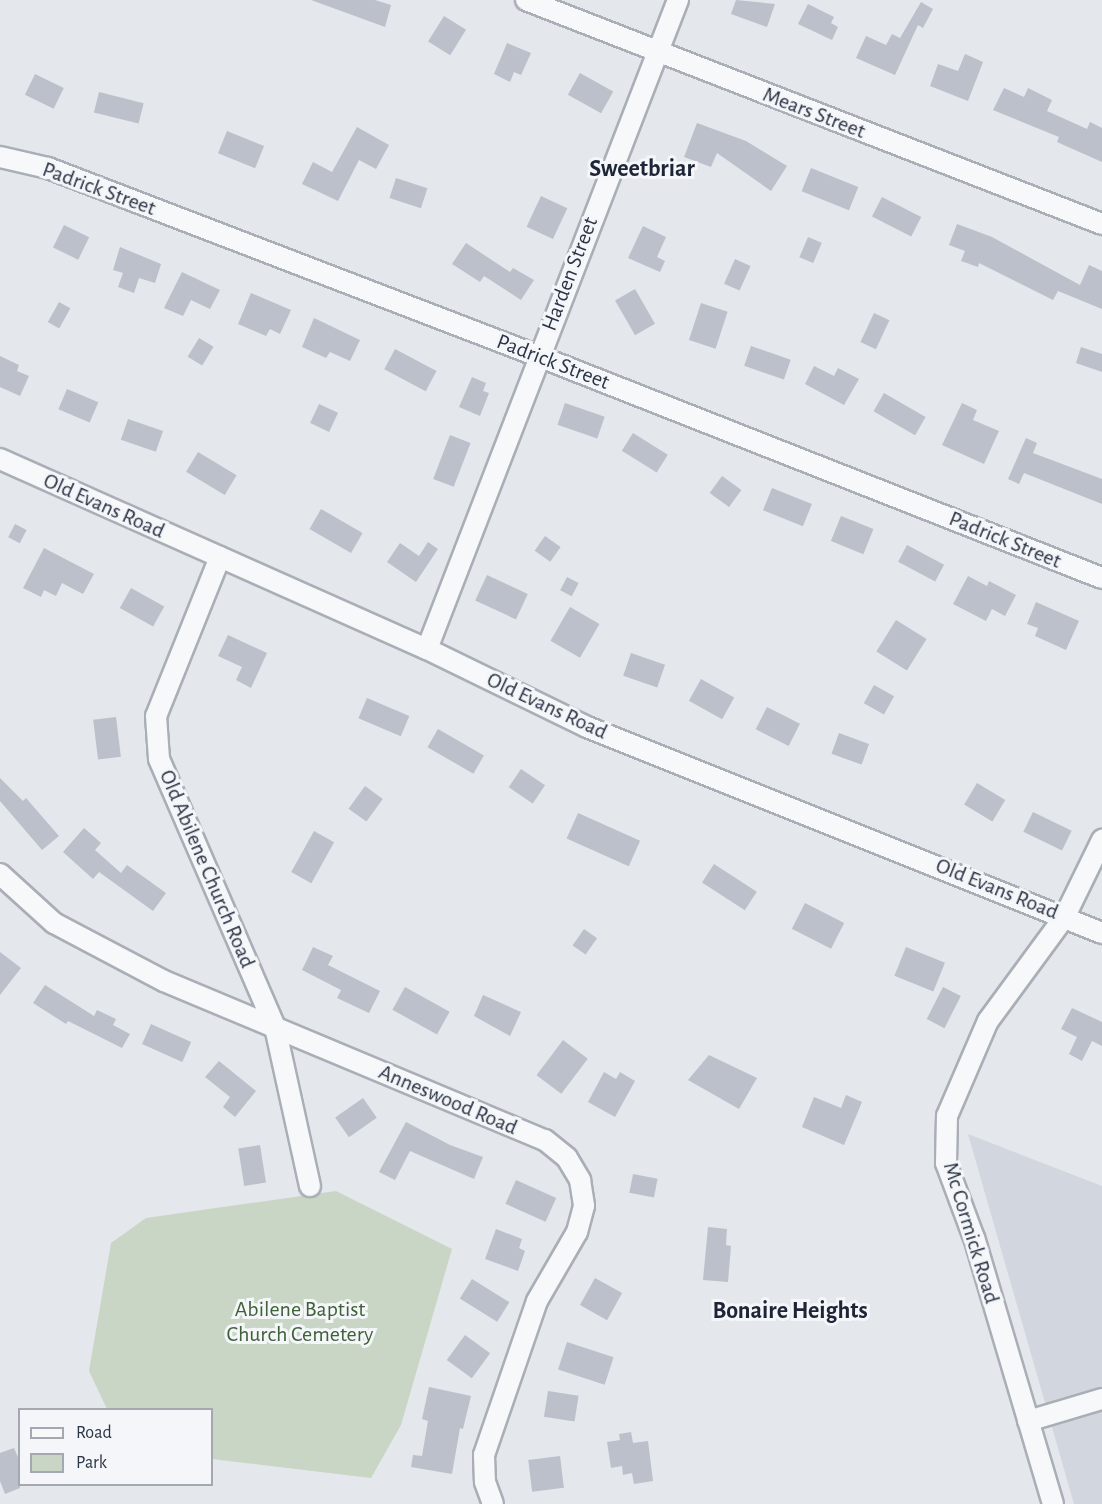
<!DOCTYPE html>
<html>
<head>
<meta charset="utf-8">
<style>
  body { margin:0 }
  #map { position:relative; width:1102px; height:1504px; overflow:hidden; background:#e4e7ec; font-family:"Alegreya Sans",sans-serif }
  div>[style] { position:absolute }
  .built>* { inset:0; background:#d2d6de }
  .green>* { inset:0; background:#c9d6c5 }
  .building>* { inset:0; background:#bbc0ca; transform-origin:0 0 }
  .roads { filter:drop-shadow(2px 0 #a9aeb7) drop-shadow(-2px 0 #a9aeb7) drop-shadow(0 2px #a9aeb7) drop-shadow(0 -2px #a9aeb7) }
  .minor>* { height:20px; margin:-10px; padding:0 10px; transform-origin:10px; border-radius:10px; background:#f7f8fa }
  span { translate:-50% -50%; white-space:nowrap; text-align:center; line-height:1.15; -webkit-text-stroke:6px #f4f6f9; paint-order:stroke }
  .street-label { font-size:22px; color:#2b3445 }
  .park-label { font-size:22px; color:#3f6138 }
  .neighbourhood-label { font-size:24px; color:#1d2536; font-weight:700 }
  .legend { position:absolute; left:18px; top:1408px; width:195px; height:78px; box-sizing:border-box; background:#f4f6f9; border:2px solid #a4a8b1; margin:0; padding:8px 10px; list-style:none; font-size:18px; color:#2b3445 }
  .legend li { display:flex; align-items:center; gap:12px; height:30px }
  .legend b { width:30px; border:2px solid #a4a8b1 }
</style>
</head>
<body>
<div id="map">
  <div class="built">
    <i style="clip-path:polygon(968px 1134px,1102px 1186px,1102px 1504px,1074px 1504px)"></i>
  </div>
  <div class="green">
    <i style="clip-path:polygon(336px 1191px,452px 1249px,401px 1425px,371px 1478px,212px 1459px,212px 1410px,107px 1409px,89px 1371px,111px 1243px,146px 1218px)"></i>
  </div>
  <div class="building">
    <i style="clip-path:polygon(311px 0,375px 0,391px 5px,385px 27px)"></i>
    <i style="clip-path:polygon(736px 0,775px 4px,767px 27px,731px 14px)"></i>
    <i style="clip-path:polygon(921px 2px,933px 9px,923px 28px,918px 25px,895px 75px,856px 58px,866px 36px,886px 45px,892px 34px,900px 38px)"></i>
    <i style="clip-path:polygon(808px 4px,834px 17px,831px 23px,838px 27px,832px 40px,798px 24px)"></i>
    <i style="left:444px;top:16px;width:26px;height:30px;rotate:32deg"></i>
    <i style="clip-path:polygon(507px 43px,531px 53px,521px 75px,514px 72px,510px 82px,494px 74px)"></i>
    <i style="clip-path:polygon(965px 54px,983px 62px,968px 101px,930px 86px,938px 64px,958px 71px)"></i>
    <i style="left:580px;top:73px;width:38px;height:25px;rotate:29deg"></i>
    <i style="left:35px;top:74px;width:32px;height:23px;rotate:26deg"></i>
    <i style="clip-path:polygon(1004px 88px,1024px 97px,1028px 88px,1052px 100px,1047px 111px,1087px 129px,1090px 122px,1102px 128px,1102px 162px,1057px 142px,1059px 137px,993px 110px)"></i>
    <i style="left:99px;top:92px;width:46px;height:21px;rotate:14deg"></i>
    <i style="clip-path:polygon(697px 123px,746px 141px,787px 166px,771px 191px,717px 153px,711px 167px,684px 157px)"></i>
    <i style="clip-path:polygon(357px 127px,389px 145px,376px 169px,359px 160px,338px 201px,302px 184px,313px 162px,332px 172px)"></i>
    <i style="left:227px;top:131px;width:40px;height:24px;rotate:22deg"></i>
    <i style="left:811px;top:168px;width:51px;height:25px;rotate:22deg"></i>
    <i style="left:396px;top:178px;width:33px;height:21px;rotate:18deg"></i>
    <i style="left:541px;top:196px;width:29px;height:34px;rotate:25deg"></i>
    <i style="left:882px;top:197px;width:44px;height:22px;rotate:27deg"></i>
    <i style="clip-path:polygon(957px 224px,992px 237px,1080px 285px,1089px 265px,1102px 271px,1102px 309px,1058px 291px,1053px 300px,979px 263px,978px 267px,961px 261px,965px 251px,949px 245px)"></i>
    <i style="left:64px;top:225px;width:28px;height:25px;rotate:26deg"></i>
    <i style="clip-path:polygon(643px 226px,666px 237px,657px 257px,665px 261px,660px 272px,628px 258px)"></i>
    <i style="left:808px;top:237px;width:15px;height:22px;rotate:23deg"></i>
    <i style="clip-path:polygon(466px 243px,510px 272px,513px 268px,534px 280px,521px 300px,484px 276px,480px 282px,452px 264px)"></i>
    <i style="clip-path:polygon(120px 247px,161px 264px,155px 283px,139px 278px,134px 293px,118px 287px,123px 273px,113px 270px)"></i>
    <i style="left:735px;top:259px;width:17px;height:27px;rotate:24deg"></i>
    <i style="clip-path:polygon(182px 272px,220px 290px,210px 309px,191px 300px,183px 316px,164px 308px)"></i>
    <i style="left:635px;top:289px;width:40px;height:23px;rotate:60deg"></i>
    <i style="clip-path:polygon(251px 293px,291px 310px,280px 334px,270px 329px,266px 336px,238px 324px)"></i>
    <i style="left:59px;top:302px;width:13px;height:23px;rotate:29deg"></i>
    <i style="left:701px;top:303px;width:28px;height:39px;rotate:18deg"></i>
    <i style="left:874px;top:313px;width:17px;height:32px;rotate:25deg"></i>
    <i style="clip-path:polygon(314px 318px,360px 340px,350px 361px,330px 352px,326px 358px,302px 347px)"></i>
    <i style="left:199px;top:338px;width:17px;height:22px;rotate:31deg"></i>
    <i style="left:751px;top:346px;width:42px;height:21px;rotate:19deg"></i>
    <i style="clip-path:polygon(1081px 347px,1102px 354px,1102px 372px,1076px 363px)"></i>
    <i style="left:395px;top:349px;width:47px;height:23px;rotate:28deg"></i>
    <i style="clip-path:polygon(0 356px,19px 365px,17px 371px,29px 376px,20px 396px,0 387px)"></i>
    <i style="clip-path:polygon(814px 366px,834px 376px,838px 368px,859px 379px,844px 405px,805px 384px)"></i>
    <i style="clip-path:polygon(472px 377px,486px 383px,483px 391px,489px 393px,480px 416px,459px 407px)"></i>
    <i style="left:67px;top:389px;width:34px;height:22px;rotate:23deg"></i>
    <i style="left:884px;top:393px;width:48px;height:21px;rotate:30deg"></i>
    <i style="left:565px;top:403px;width:42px;height:23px;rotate:19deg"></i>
    <i style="clip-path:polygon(962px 403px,977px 410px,973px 420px,999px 431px,984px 464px,942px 445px)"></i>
    <i style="left:319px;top:404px;width:21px;height:21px;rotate:25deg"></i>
    <i style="left:128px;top:419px;width:37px;height:22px;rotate:19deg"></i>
    <i style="left:633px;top:433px;width:41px;height:21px;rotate:32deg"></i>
    <i style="left:450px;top:435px;width:22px;height:47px;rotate:21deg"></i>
    <i style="clip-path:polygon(1026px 438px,1037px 443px,1033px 453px,1102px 479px,1102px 504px,1024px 473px,1019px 484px,1008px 479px)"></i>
    <i style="left:198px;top:452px;width:45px;height:23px;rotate:31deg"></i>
    <i style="left:722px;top:476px;width:24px;height:21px;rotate:36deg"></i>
    <i style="left:772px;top:488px;width:43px;height:24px;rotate:22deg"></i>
    <i style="left:321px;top:509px;width:48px;height:23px;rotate:30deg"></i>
    <i style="left:841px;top:516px;width:35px;height:27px;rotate:22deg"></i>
    <i style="left:15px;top:524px;width:13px;height:15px;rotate:27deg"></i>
    <i style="left:545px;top:536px;width:19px;height:18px;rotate:35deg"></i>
    <i style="clip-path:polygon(428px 542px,438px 549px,416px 582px,387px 562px,400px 543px,419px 556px)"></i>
    <i style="left:907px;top:545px;width:42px;height:19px;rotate:28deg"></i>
    <i style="clip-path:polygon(44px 548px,94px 574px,83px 594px,62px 583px,56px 596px,44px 590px,41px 597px,23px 588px)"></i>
    <i style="left:487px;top:575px;width:45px;height:28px;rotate:25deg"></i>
    <i style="clip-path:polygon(968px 576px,987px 586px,989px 581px,1016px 595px,1005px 616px,992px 609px,986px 621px,953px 604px)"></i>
    <i style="left:567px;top:577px;width:13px;height:15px;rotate:27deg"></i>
    <i style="left:131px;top:588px;width:38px;height:23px;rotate:29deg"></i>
    <i style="clip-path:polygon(1036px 602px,1079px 621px,1066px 650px,1035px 636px,1038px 628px,1027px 624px)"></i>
    <i style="left:570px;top:607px;width:34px;height:39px;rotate:30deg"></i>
    <i style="left:896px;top:620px;width:36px;height:37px;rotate:32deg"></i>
    <i style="clip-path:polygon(228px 635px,267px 653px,251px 688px,236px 680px,242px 667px,218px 656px)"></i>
    <i style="left:631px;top:653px;width:36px;height:24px;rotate:19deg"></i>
    <i style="left:701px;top:679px;width:38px;height:25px;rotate:29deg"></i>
    <i style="left:874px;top:685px;width:23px;height:21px;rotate:29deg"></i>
    <i style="left:367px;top:698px;width:46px;height:22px;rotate:23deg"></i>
    <i style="left:767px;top:707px;width:37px;height:25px;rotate:27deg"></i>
    <i style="left:116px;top:717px;width:40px;height:23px;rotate:83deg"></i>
    <i style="left:438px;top:729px;width:53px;height:21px;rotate:30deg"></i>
    <i style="left:839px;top:733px;width:32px;height:22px;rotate:20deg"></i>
    <i style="left:521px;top:769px;width:29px;height:22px;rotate:34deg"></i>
    <i style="clip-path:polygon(0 778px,23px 801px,26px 798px,59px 836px,42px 850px,0 801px)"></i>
    <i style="left:977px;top:783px;width:33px;height:25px;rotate:31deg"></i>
    <i style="left:365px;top:786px;width:22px;height:28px;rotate:36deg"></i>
    <i style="left:1033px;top:812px;width:43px;height:22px;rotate:26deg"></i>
    <i style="left:578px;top:813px;width:68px;height:28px;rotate:24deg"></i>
    <i style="clip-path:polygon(84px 828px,101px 843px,95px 850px,121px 873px,127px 865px,166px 893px,153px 911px,99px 872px,93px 879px,63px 852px)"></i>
    <i style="left:314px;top:831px;width:23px;height:47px;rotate:29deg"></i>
    <i style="left:714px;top:864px;width:51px;height:22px;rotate:33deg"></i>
    <i style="left:805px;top:903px;width:44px;height:29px;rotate:27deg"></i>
    <i style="left:584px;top:929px;width:16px;height:20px;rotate:35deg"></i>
    <i style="clip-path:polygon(313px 947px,333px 956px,328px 965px,380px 991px,369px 1013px,337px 998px,341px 990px,302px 970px)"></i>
    <i style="left:906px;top:947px;width:42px;height:31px;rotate:22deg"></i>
    <i style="clip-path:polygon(0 952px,21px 968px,0 995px)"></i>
    <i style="clip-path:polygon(45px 985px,94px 1016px,97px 1010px,116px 1019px,113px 1025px,130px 1034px,122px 1048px,68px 1021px,66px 1024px,33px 1003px)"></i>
    <i style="left:405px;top:987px;width:51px;height:26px;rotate:29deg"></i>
    <i style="left:943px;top:987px;width:20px;height:36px;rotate:27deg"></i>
    <i style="clip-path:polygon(483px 995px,521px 1012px,510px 1036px,474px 1016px)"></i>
    <i style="clip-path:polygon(1072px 1008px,1102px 1022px,1102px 1046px,1092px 1041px,1082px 1061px,1069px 1054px,1077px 1037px,1061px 1029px)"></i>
    <i style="left:151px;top:1024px;width:44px;height:22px;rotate:24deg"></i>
    <i style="left:563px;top:1040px;width:31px;height:44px;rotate:37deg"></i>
    <i style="clip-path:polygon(709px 1055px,757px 1078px,739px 1109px,688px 1080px)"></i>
    <i style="clip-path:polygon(219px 1061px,256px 1091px,235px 1117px,223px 1107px,230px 1097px,205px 1077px)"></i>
    <i style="clip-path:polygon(604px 1072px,616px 1079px,620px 1072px,635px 1081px,615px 1117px,588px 1102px)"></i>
    <i style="clip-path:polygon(846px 1095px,862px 1102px,844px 1145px,802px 1127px,814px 1097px,841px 1108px)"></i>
    <i style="left:363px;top:1098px;width:24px;height:34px;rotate:55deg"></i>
    <i style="clip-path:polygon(406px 1122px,450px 1145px,483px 1157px,474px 1179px,410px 1151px,395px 1180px,379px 1172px)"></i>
    <i style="left:260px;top:1145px;width:38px;height:22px;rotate:81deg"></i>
    <i style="left:633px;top:1174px;width:25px;height:19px;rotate:11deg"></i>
    <i style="left:516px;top:1180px;width:44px;height:26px;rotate:24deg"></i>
    <i style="clip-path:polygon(708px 1227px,727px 1229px,726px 1245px,731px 1246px,728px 1282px,703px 1280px)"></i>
    <i style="clip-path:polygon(496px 1229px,522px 1239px,519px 1248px,525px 1251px,518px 1271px,485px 1259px)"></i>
    <i style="left:595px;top:1278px;width:31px;height:31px;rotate:29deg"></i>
    <i style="left:472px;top:1279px;width:44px;height:23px;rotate:32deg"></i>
    <i style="left:465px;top:1335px;width:31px;height:31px;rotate:36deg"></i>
    <i style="left:567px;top:1342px;width:49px;height:29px;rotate:18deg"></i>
    <i style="clip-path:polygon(429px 1387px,471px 1396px,463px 1429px,460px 1428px,452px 1474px,411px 1467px,413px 1455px,422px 1456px,428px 1421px,422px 1419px)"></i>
    <i style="left:548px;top:1391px;width:31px;height:26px;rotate:9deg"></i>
    <i style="clip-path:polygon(631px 1432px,633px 1443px,648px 1441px,653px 1481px,634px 1484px,632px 1473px,623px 1475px,622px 1466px,611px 1468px,607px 1442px,620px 1440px,619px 1434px)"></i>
    <i style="clip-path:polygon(14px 1448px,20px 1462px,20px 1488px,5px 1494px,0 1481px,0 1453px)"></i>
    <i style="left:560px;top:1456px;width:32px;height:32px;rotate:83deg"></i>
  </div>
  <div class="roads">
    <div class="minor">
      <i style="left:526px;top:0;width:618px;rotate:21.25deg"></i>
      <i style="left:0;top:157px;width:49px;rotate:12.9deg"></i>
      <i style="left:48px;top:168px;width:525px;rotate:20.99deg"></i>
      <i style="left:538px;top:356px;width:606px;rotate:21.49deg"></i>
      <i style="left:0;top:459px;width:467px;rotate:24deg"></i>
      <i style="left:427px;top:649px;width:178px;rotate:26deg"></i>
      <i style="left:587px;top:727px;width:555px;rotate:21.8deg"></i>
      <i style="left:220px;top:557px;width:171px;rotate:111.9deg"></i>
      <i style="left:156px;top:716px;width:43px;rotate:86deg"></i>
      <i style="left:159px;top:759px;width:292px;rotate:66.6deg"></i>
      <i style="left:275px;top:1027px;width:163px;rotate:77.6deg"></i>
      <i style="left:427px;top:649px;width:696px;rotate:-68.86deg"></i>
      <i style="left:0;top:874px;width:73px;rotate:42.2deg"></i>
      <i style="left:54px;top:923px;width:124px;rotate:27.8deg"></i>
      <i style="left:164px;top:981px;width:413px;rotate:22.7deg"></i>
      <i style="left:545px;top:1140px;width:28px;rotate:39deg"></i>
      <i style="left:567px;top:1158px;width:26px;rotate:59deg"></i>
      <i style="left:580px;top:1180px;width:26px;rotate:81deg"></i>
      <i style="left:584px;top:1206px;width:27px;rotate:105deg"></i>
      <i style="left:577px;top:1232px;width:80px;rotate:120.1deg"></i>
      <i style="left:537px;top:1301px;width:163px;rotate:109deg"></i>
      <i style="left:484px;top:1455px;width:27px;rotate:88deg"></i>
      <i style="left:485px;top:1482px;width:23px;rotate:70deg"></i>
      <i style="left:1028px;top:1421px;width:77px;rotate:-16.6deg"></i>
      <i style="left:1053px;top:1504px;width:277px;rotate:-106.5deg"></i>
      <i style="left:974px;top:1238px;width:80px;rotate:-110.5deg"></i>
      <i style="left:946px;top:1163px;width:47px;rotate:-88.8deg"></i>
      <i style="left:947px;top:1116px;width:103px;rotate:-66.7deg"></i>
      <i style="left:988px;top:1021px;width:130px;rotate:-53.7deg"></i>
      <i style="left:1065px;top:916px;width:85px;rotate:-64deg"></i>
    </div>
  </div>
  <div class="street-label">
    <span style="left:814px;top:113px;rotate:21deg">Mears Street</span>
    <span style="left:99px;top:189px;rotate:20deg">Padrick Street</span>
    <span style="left:570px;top:274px;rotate:-69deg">Harden Street</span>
    <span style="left:553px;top:362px;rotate:21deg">Padrick Street</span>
    <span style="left:104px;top:506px;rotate:24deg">Old Evans Road</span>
    <span style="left:1005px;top:540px;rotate:22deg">Padrick Street</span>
    <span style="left:547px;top:706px;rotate:25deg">Old Evans Road</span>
    <span style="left:207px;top:869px;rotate:67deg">Old Abilene Church Road</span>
    <span style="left:997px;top:889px;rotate:22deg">Old Evans Road</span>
    <span style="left:448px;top:1100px;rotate:23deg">Anneswood Road</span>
    <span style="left:971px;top:1233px;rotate:73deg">Mc Cormick Road</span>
  </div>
  <div class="park-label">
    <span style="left:300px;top:1322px">Abilene Baptist<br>Church Cemetery</span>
  </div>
  <div class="neighbourhood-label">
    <span style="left:642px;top:170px">Sweetbriar</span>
    <span style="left:790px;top:1312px">Bonaire Heights</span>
  </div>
  <ul class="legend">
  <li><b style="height:8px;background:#f7f8fa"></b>Road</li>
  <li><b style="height:16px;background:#c9d6c5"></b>Park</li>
  </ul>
</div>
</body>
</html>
